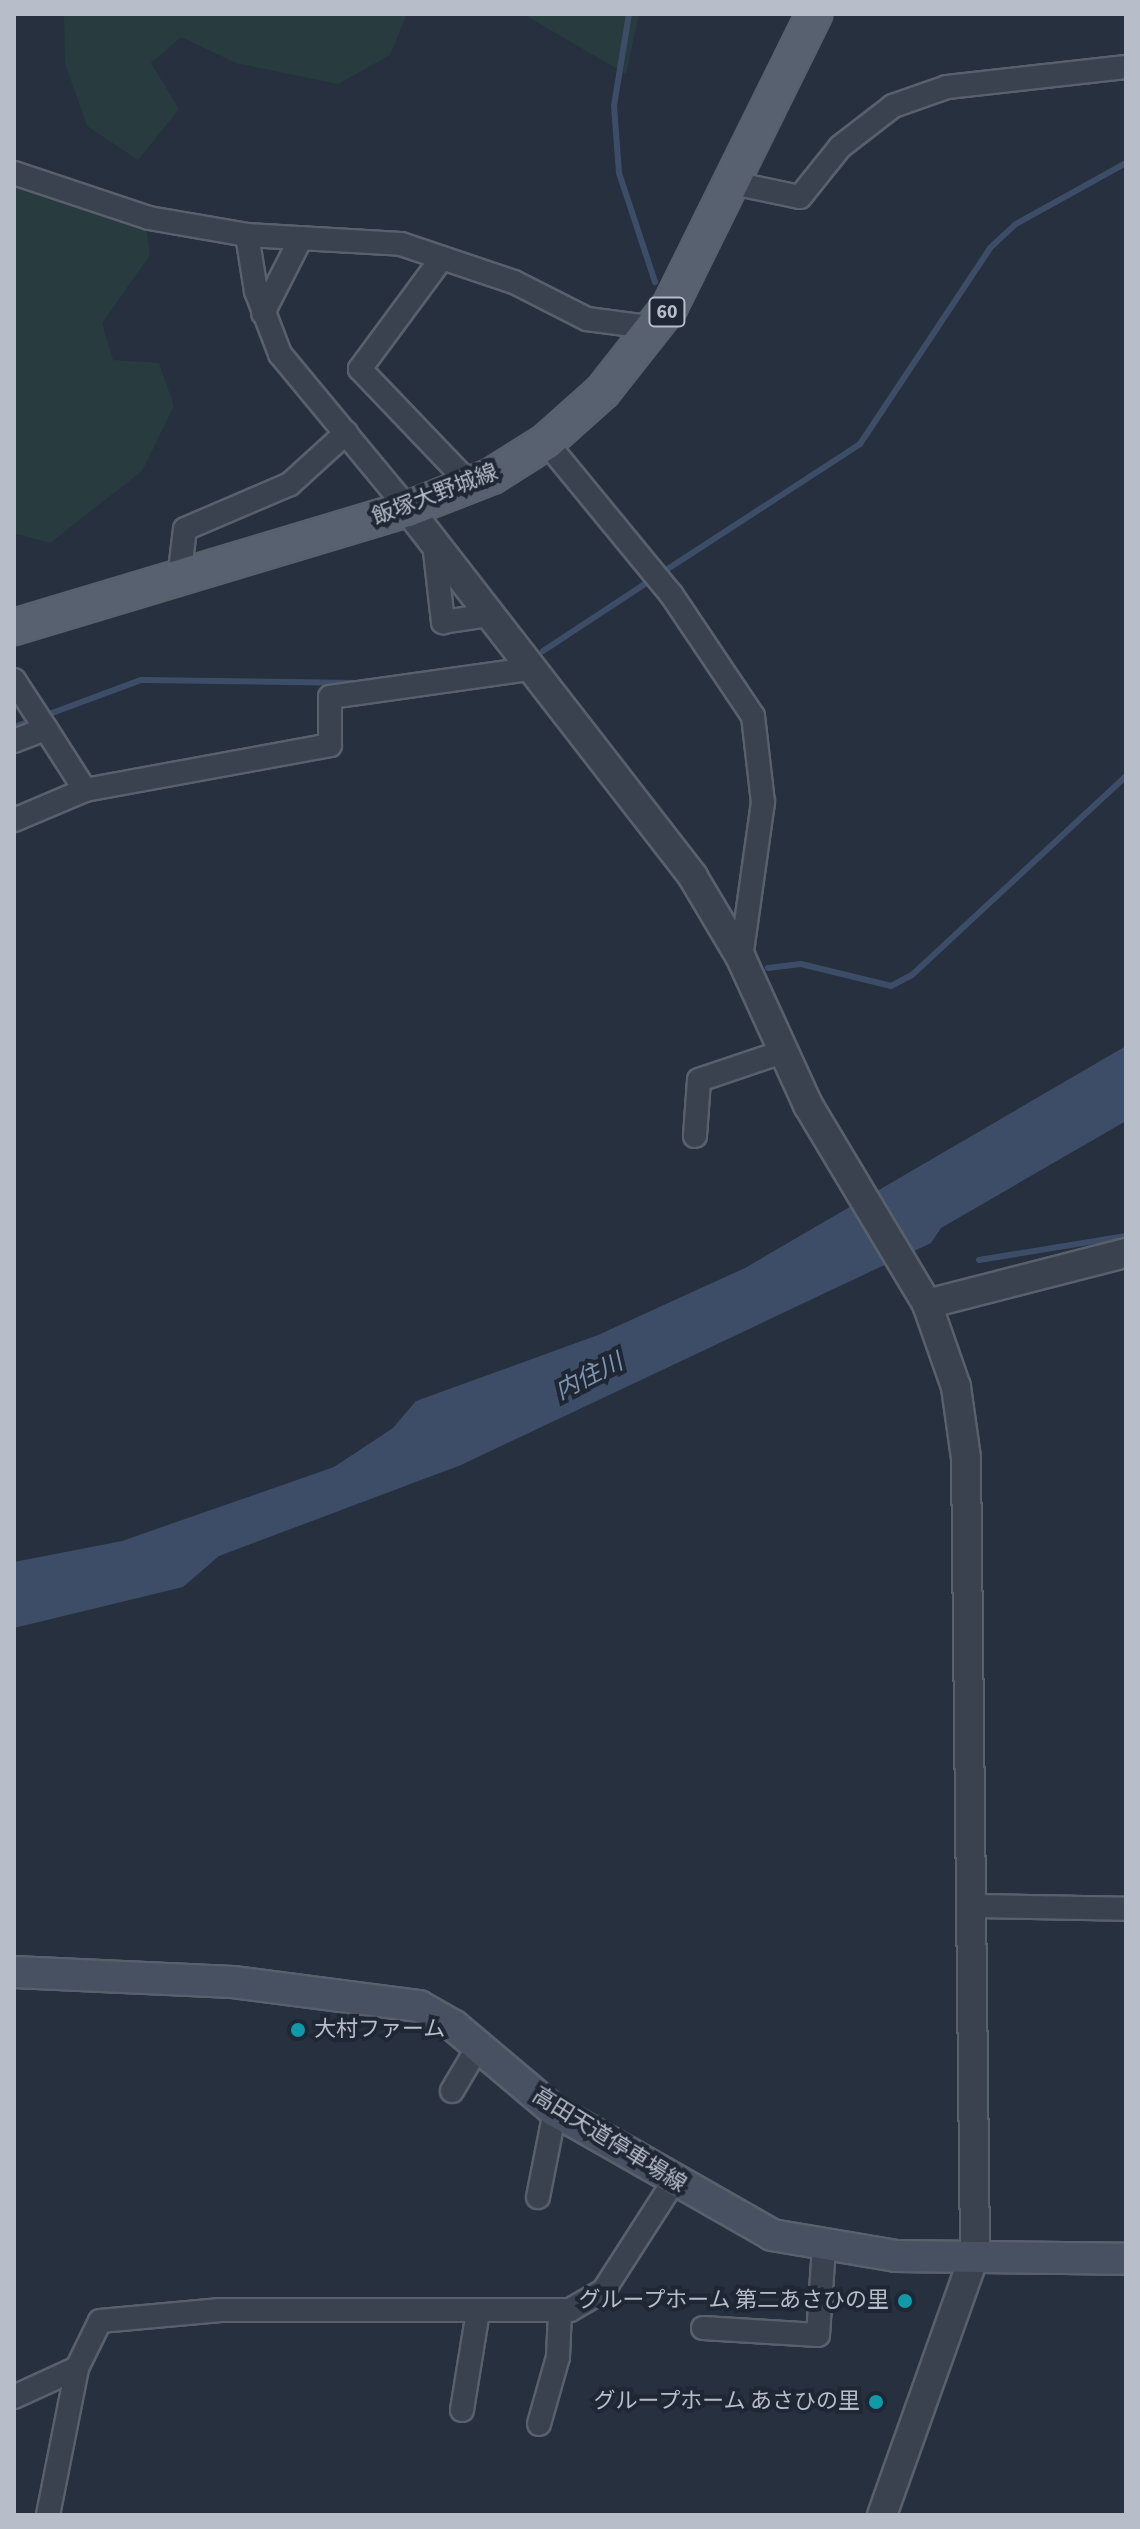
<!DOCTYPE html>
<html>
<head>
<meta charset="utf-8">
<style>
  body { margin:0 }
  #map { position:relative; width:1140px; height:2529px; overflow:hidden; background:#26303f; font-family:"Source Sans 3","Noto Sans JP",sans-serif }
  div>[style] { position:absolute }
  .green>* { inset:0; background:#283c40 }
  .water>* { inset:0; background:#3d4d67 }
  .stream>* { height:6px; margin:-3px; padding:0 3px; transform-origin:3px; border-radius:3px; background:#3d4d67 }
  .roads { filter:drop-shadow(2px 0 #58606c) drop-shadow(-2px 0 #58606c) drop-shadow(0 2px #58606c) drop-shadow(0 -2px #58606c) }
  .minor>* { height:22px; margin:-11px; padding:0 11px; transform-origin:11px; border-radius:11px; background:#3a424f }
  .tertiary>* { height:28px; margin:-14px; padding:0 14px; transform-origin:14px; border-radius:14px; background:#3a424f }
  .secondary>* { height:30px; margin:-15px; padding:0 15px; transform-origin:15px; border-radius:15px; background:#485162 }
  .primary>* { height:34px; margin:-17px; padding:0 17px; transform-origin:17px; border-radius:17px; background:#58616f }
  .dots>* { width:22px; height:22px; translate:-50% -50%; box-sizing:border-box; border:4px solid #1f2734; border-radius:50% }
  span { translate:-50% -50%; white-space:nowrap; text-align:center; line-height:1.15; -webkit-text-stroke:8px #1f2734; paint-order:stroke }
  .shield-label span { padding:2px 6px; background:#1f2734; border:2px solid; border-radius:6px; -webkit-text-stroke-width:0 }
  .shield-label { font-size:20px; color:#b7bdc9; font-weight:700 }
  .street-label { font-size:22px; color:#b7bdc9 }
  .poi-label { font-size:22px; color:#b7bdc9 }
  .left { translate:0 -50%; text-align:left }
  .right { translate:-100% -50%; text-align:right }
  .water-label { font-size:24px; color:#7f93b0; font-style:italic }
  .frame { position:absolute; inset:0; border:16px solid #b7bdc9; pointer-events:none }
</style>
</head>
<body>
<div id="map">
  <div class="green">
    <i style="clip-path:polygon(64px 14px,407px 14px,390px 55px,338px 84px,236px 63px,181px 37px,151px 63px,179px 109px,138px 160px,87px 126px,65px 63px)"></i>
    <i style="clip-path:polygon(523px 14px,639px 14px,626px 74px)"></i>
    <i style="clip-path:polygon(14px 181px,146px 227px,150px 255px,102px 323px,113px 360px,159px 363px,174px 406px,142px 471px,50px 543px,14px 533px)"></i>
  </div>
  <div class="water">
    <i style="clip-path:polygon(1126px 1046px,1126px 1121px,941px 1228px,931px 1243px,461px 1465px,219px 1556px,183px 1587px,14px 1628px,14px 1562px,122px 1541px,334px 1467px,393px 1428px,416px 1401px,598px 1335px,745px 1268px)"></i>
  </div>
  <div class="stream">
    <i style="left:629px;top:14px;width:93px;rotate:99.3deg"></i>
    <i style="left:614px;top:106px;width:67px;rotate:85.7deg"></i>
    <i style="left:619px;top:173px;width:115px;rotate:71.7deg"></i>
    <i style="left:663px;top:572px;width:235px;rotate:-33deg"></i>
    <i style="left:860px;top:444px;width:235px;rotate:-56.4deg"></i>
    <i style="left:990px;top:248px;width:35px;rotate:-43deg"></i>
    <i style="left:1016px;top:224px;width:126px;rotate:-29deg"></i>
    <i style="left:543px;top:651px;width:126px;rotate:-33.3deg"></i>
    <i style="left:44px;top:716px;width:103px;rotate:-20.4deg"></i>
    <i style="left:141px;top:680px;width:217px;rotate:0.8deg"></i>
    <i style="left:14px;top:727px;width:20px;rotate:-20deg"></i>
    <i style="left:768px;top:968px;width:33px;rotate:-7deg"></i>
    <i style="left:801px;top:964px;width:93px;rotate:13.7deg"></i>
    <i style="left:891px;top:986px;width:24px;rotate:-28deg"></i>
    <i style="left:912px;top:975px;width:292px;rotate:-42.9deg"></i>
    <i style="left:979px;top:1260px;width:149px;rotate:-9.3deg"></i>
  </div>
  <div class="roads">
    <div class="minor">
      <i style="left:14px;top:173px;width:142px;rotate:18.4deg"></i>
      <i style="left:149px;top:218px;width:99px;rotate:9.8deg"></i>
      <i style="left:247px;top:235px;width:154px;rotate:3.3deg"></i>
      <i style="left:401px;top:244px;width:119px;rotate:18.6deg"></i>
      <i style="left:514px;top:282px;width:82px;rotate:26.9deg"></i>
      <i style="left:587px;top:319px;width:69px;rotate:7.5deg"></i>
      <i style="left:733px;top:183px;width:68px;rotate:11.8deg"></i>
      <i style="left:800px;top:197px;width:64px;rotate:-51.3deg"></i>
      <i style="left:840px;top:147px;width:67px;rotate:-37.7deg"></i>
      <i style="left:893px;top:106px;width:57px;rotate:-19.4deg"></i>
      <i style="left:947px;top:87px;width:180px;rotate:-6.4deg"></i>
      <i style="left:247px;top:235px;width:57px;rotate:80.9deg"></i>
      <i style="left:256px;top:291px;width:67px;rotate:69.1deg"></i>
      <i style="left:280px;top:354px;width:201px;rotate:50.4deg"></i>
      <i style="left:442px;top:258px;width:138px;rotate:126.5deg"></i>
      <i style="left:360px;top:369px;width:161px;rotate:46.3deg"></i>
      <i style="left:263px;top:313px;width:84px;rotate:-63.1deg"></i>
      <i style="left:546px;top:442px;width:197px;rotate:50.6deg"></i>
      <i style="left:671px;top:594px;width:147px;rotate:56.1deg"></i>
      <i style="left:753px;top:716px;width:87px;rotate:83.4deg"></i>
      <i style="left:763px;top:802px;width:158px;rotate:98deg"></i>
      <i style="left:434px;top:543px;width:80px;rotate:83.5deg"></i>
      <i style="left:443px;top:622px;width:47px;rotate:-8.7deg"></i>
      <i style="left:179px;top:579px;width:50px;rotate:-83.2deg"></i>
      <i style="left:185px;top:529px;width:114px;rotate:-23.2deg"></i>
      <i style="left:290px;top:484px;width:76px;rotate:-42.3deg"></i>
      <i style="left:14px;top:680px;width:59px;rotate:56.9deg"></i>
      <i style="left:14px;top:741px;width:34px;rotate:-21deg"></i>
      <i style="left:46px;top:729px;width:72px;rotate:57.4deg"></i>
      <i style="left:85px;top:790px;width:249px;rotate:-10.4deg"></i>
      <i style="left:330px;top:745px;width:48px;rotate:-90deg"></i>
      <i style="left:330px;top:697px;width:202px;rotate:-8deg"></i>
      <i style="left:14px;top:820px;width:77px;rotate:-22.9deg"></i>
      <i style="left:695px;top:1136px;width:56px;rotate:-85.9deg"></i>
      <i style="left:699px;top:1080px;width:88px;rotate:-18.6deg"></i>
      <i style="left:975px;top:1906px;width:151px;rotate:1.1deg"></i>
      <i style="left:452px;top:2091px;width:51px;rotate:-59.4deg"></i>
      <i style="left:538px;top:2197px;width:88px;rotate:-78.8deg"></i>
      <i style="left:703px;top:2328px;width:115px;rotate:3.5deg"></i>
      <i style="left:818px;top:2335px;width:88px;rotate:-86.1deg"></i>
      <i style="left:14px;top:2397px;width:69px;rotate:-24.7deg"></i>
      <i style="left:462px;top:2410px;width:100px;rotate:-80.8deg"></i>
      <i style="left:539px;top:2424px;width:70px;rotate:-74.2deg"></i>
      <i style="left:558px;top:2357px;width:46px;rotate:-87.5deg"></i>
      <i style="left:48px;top:2515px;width:150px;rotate:-78.8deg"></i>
      <i style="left:77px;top:2368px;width:52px;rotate:-63.9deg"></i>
      <i style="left:100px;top:2321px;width:121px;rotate:-5.2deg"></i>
      <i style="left:220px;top:2310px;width:350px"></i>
      <i style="left:570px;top:2310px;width:39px;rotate:-30deg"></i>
      <i style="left:604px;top:2290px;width:130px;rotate:-57.3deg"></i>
    </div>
    <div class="tertiary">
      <i style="left:408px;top:509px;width:465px;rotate:52.2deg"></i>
      <i style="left:693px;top:877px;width:94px;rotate:59.3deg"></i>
      <i style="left:741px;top:958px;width:162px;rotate:65.5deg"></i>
      <i style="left:808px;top:1105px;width:232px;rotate:59.1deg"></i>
      <i style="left:927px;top:1304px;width:88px;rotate:70.7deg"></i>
      <i style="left:956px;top:1387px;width:72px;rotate:82deg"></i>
      <i style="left:966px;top:1458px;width:796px;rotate:89.35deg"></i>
      <i style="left:975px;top:2254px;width:277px;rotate:109.6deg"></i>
      <i style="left:927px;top:1304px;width:205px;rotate:-14.4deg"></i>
    </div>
    <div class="secondary">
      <i style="left:14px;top:1972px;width:219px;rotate:2.6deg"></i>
      <i style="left:233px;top:1982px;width:188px;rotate:7.4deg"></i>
      <i style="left:419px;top:2006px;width:40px;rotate:29.7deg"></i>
      <i style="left:454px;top:2026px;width:132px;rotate:40.1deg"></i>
      <i style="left:555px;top:2111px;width:250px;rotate:29.7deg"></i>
      <i style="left:772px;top:2235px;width:126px;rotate:9.6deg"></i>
      <i style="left:896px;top:2256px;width:230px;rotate:0.7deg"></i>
    </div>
    <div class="primary">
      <i style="left:14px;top:627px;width:411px;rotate:-16.7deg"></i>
      <i style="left:408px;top:509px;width:90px;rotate:-21.4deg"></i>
      <i style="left:492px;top:476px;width:64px;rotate:-32.2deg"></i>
      <i style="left:546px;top:442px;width:76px;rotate:-41.8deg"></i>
      <i style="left:603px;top:391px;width:108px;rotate:-51.8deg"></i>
      <i style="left:670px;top:306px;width:326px;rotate:-63.7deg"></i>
    </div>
  </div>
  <div class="dots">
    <i style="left:298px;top:2030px;background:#0f9aa8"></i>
    <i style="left:905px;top:2301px;background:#0f9aa8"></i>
    <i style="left:876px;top:2402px;background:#0f9aa8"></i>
  </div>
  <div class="shield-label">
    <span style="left:667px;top:312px">60</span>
  </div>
  <div class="street-label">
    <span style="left:435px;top:495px;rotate:-21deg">飯塚大野城線</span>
    <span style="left:609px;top:2140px;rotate:32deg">高田天道停車場線</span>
  </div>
  <div class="poi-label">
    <span class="left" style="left:314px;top:2030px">大村ファーム</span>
    <span class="right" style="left:889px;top:2301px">グループホーム 第二あさひの里</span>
    <span class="right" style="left:860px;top:2402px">グループホーム あさひの里</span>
  </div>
  <div class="water-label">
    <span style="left:589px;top:1377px;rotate:-27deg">内住川</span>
  </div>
  <div class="frame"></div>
</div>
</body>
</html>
